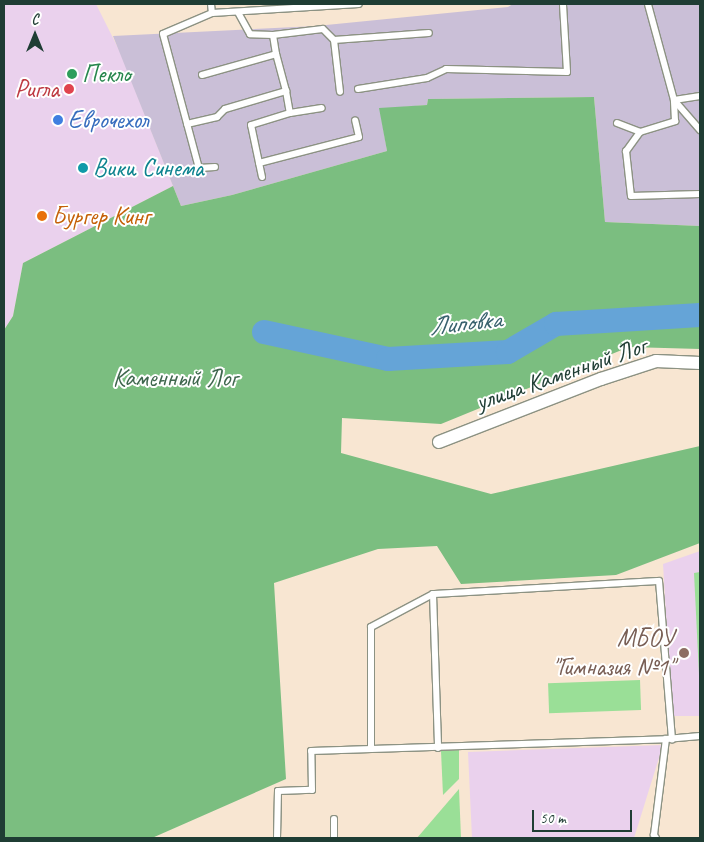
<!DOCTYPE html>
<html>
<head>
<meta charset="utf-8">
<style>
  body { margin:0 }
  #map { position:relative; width:704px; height:842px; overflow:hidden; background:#f8e6d2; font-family:Caveat,sans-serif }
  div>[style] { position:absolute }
  .built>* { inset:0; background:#ead1ed }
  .industrial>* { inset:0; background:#cabfd7 }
  .green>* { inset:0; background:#9adf97; transform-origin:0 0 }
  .forest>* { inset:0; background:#7bbe80 }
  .river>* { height:24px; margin:-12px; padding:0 12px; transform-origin:12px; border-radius:12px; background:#65a4d7 }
  .roads { filter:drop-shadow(1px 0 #8c9283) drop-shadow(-1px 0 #8c9283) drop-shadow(0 1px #8c9283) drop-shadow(0 -1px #8c9283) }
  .service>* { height:6px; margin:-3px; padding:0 3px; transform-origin:3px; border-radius:3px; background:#fff }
  .minor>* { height:12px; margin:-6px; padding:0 6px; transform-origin:6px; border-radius:6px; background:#fff }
  .dots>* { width:14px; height:14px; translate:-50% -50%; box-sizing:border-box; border:2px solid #fff; border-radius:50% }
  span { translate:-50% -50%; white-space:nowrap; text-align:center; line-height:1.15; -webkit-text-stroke:4px #fff; paint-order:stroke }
  .leisure-label { font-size:25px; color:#27864d }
  .left { translate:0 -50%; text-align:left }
  .health-label { font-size:25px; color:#be3a42 }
  .right { translate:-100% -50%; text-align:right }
  .shop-label { font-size:25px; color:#366cbe }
  .culture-label { font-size:25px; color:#0d838f }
  .food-label { font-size:25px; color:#c56008 }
  .street-label { font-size:25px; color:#1f3d34 }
  .park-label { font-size:25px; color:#3e664d }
  .education-label { font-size:25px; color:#785e54 }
  .water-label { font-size:26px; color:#38616d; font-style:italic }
  .frame { position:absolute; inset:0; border:5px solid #1f3d34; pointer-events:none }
  .north { position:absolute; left:10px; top:10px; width:50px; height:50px; -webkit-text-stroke:4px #fff; paint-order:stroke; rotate:0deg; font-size:14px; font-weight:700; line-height:20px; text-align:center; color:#1f3d34 }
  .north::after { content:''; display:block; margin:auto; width:18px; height:22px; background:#1f3d34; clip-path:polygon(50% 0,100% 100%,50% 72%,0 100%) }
  .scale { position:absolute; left:532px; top:810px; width:100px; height:22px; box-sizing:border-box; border:2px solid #1f3d34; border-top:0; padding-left:6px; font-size:15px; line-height:18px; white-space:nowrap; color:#1f3d34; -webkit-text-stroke:4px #fff; paint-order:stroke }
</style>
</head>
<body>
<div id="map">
  <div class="built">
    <i style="clip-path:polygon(4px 4px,96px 4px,120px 52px,173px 186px,23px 263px,13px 316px,4px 330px)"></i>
    <i style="clip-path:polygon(700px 551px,700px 716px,672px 716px,663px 564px)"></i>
    <i style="clip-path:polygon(663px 745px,634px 838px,472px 838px,468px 752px)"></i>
  </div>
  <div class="industrial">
    <i style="clip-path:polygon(513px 4px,700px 4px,700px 226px,605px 222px,594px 97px,428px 99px,427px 105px,380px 109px,387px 151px,232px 195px,181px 206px,113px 36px,316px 26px,508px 7px)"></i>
  </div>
  <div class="green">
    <i style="clip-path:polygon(700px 572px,700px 695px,694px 573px)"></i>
    <i style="left:640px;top:680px;width:30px;height:92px;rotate:88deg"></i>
    <i style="clip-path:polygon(459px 750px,459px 779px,443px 795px,441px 751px)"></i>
    <i style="clip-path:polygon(459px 789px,461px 838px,417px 838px)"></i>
  </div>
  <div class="forest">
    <i style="clip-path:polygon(594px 97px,605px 222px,700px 226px,700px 349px,629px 347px,441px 424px,342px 418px,341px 453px,491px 494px,700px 446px,700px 543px,616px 575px,461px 584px,437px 546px,378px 549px,274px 583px,286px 779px,152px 838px,4px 838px,4px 330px,13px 316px,23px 263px,173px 186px,181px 206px,232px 195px,387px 151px,379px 108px,427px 105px,428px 99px)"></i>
  </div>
  <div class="river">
    <i style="left:264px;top:332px;width:127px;rotate:12.3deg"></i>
    <i style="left:388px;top:359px;width:120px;rotate:-3.3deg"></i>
    <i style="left:508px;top:352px;width:56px;rotate:-30.3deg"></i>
    <i style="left:556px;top:324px;width:144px;rotate:-3.6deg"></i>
  </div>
  <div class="roads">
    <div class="service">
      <i style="left:211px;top:4px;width:9px;rotate:84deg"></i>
      <i style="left:212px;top:13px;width:53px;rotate:156.8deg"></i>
      <i style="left:163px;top:34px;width:139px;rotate:75deg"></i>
      <i style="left:199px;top:168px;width:16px;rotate:-4deg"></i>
      <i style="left:212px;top:13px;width:147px;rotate:-3.5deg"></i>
      <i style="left:273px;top:35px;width:50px;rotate:-6.8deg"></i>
      <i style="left:323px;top:29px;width:16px;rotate:45deg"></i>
      <i style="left:334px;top:40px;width:52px;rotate:83.4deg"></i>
      <i style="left:334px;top:40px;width:95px;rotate:-4.2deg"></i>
      <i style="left:202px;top:75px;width:77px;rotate:-15.8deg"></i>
      <i style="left:276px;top:54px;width:19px;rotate:-99deg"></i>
      <i style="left:273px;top:35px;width:23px;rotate:-178deg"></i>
      <i style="left:250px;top:34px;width:25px;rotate:-119deg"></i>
      <i style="left:358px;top:89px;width:70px;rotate:-9.1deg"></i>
      <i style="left:427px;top:78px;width:21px;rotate:-25deg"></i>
      <i style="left:446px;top:69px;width:121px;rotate:1.4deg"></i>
      <i style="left:567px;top:72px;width:68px;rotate:-93.4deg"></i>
      <i style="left:286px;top:91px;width:22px;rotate:80deg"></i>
      <i style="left:290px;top:113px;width:32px;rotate:-9deg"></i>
      <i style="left:700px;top:96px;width:26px;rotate:171deg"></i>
      <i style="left:674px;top:100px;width:40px;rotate:49deg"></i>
      <i style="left:617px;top:123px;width:25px;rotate:21deg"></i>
      <i style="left:640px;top:132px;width:37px;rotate:-17deg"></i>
      <i style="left:675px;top:121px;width:21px;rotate:-93deg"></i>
      <i style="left:674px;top:100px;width:99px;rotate:-105.2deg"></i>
      <i style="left:187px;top:124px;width:31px;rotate:-13deg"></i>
      <i style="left:217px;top:117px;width:11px;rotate:-45deg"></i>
      <i style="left:225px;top:109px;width:64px;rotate:-16.4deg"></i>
      <i style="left:286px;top:91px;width:38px;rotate:-105deg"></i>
      <i style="left:640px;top:132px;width:24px;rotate:126deg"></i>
      <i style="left:626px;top:151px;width:45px;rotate:83.7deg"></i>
      <i style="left:631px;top:196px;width:69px;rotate:-1.7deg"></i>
      <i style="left:259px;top:163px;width:103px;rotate:-14.6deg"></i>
      <i style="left:359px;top:137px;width:17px;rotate:-103deg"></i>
      <i style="left:262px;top:177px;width:53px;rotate:-101.9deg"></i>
      <i style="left:251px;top:125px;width:41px;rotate:-17.1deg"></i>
      <i style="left:433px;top:594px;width:154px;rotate:88.1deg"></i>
      <i style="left:371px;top:749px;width:122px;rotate:-90deg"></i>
      <i style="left:371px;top:627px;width:70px;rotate:-28deg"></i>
      <i style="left:433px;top:594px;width:226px;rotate:-3.3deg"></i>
      <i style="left:659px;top:581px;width:159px;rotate:85.3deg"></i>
      <i style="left:334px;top:819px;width:19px;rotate:90deg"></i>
      <i style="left:277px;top:838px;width:47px;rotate:-88.8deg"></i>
      <i style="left:278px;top:791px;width:34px;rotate:-2deg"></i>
      <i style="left:312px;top:790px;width:39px;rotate:-91deg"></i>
      <i style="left:311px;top:751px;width:355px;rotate:-1.9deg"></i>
      <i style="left:666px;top:739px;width:34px;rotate:-5deg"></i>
      <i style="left:656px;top:838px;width:4px;rotate:-124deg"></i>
      <i style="left:654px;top:835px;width:97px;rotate:-82.9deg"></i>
    </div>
    <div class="minor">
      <i style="left:439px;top:442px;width:174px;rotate:-21.3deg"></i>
      <i style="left:601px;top:379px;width:58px;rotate:-18.1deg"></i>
      <i style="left:656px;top:361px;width:44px;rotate:2.6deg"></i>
    </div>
  </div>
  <div class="dots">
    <i style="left:72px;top:74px;background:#2e9e5b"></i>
    <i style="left:69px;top:89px;background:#e0444e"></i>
    <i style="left:58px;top:120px;background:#3f7fe0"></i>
    <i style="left:83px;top:168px;background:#0f9aa8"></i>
    <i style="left:42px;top:216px;background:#e8710a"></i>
    <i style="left:684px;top:653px;background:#8d6e63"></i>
  </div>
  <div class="leisure-label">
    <span class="left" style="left:82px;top:74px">Пекло</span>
  </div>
  <div class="health-label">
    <span class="right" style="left:59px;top:89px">Ригла</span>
  </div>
  <div class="shop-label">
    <span class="left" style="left:68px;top:120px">Еврочехол</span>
  </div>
  <div class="culture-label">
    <span class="left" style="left:93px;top:168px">Вики Синема</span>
  </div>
  <div class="food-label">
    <span class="left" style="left:52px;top:216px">Бургер Кинг</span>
  </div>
  <div class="street-label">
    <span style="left:561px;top:374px;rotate:-19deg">улица Каменный Лог</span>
  </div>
  <div class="park-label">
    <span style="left:175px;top:378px">Каменный Лог</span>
  </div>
  <div class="education-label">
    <span class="right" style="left:674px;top:653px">МБОУ<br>"Гимназия №1"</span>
  </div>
  <div class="water-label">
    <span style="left:465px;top:323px;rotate:-6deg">Липовка</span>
  </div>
  <div class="frame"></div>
  <div class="north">С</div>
  <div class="scale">50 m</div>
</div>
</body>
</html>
